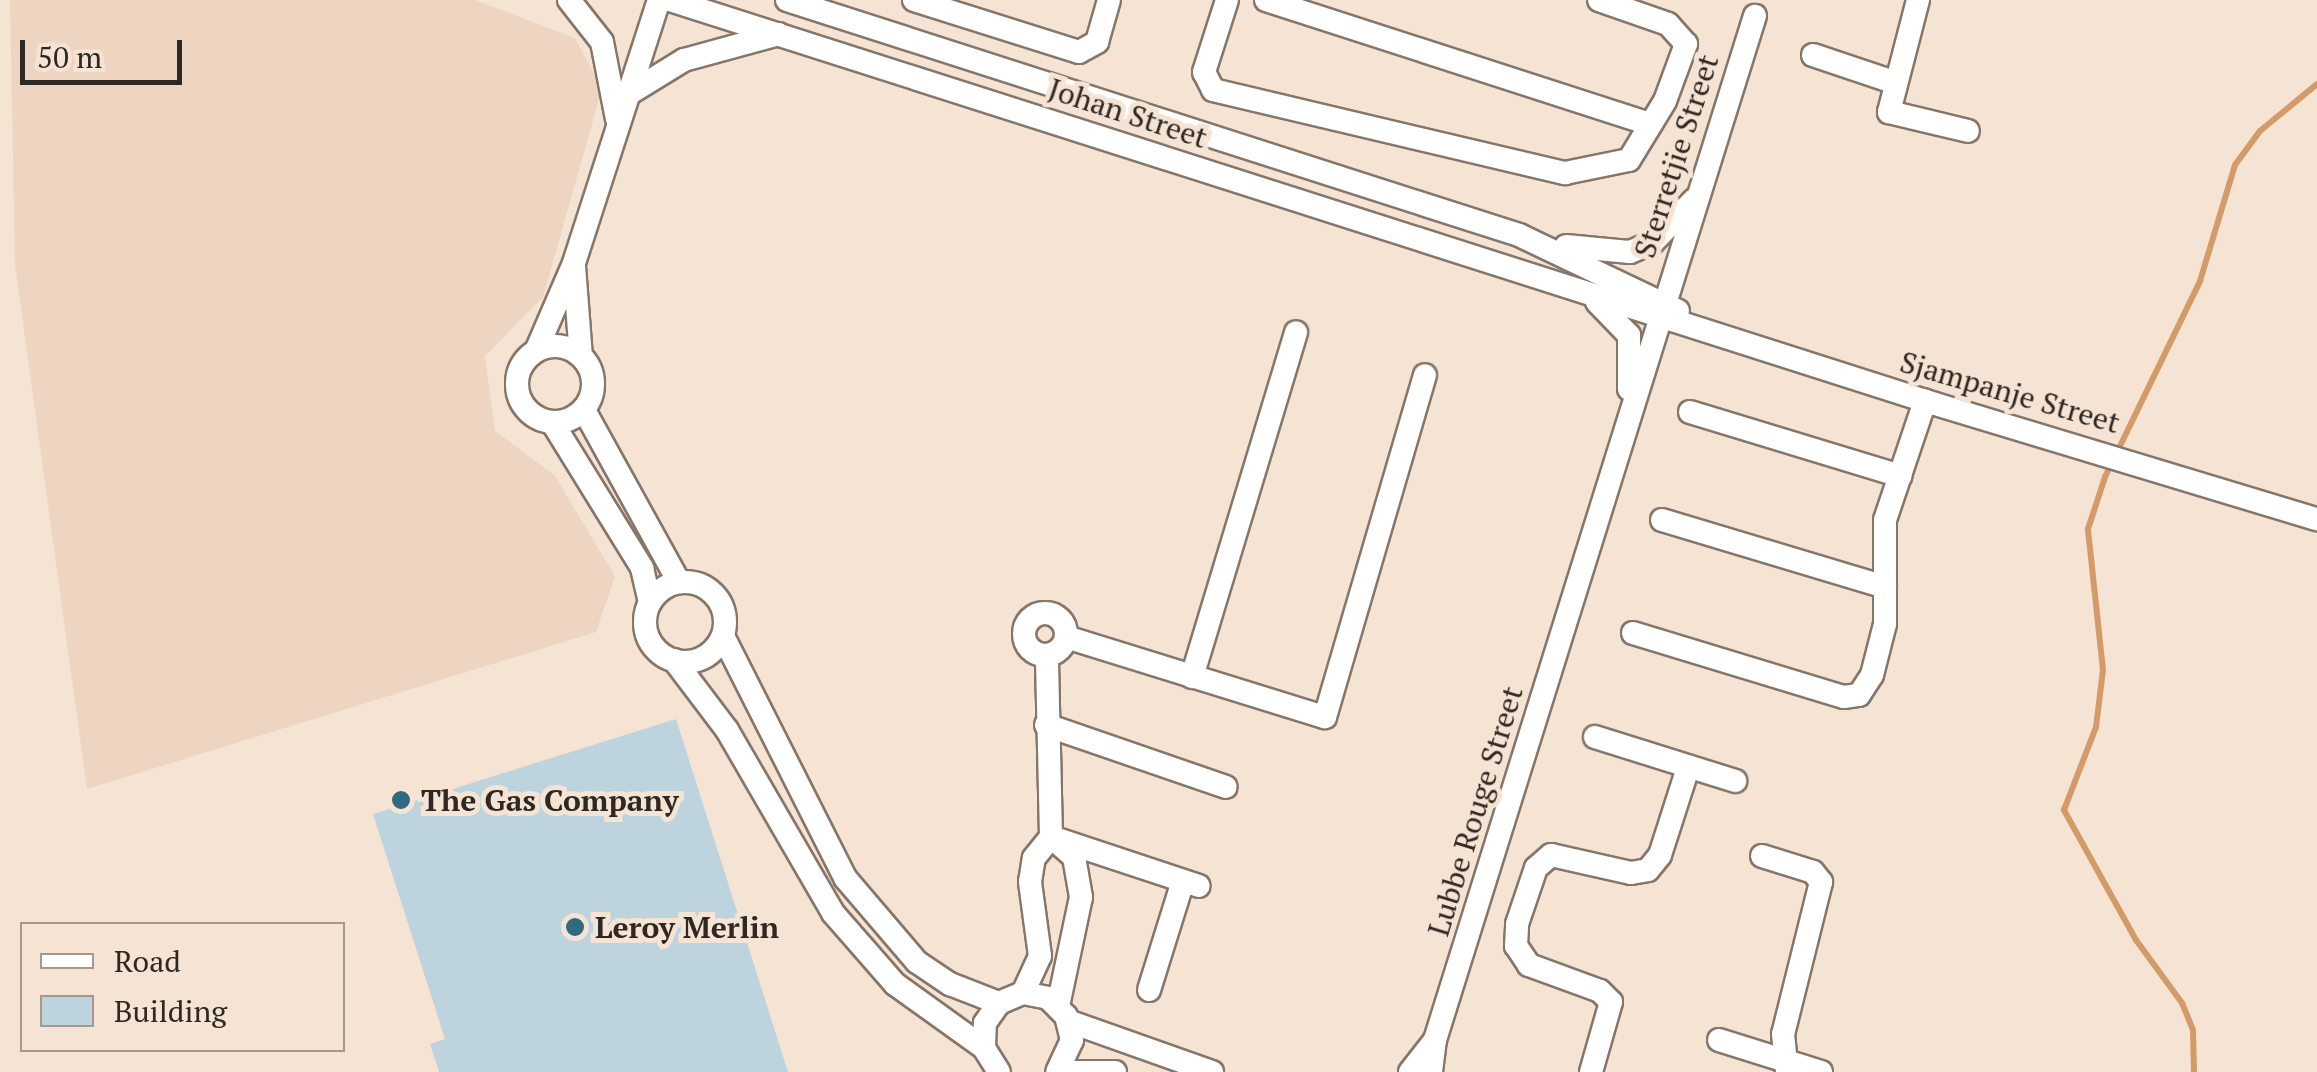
<!DOCTYPE html>
<html>
<head>
<meta charset="utf-8">
<style>
  body { margin:0 }
  #map { position:relative; width:2317px; height:1072px; overflow:hidden; background:#f5e3d4; font-family:"PT Serif",serif }
  div>[style] { position:absolute }
  .built>* { inset:0; background:#edd5c2 }
  .stream>* { height:6px; margin:-3px; padding:0 3px; transform-origin:3px; border-radius:3px; background:#d49b68 }
  .building>* { inset:0; background:#bdd3de }
  .roads { filter:drop-shadow(2px 0 #867669) drop-shadow(-2px 0 #867669) drop-shadow(0 2px #867669) drop-shadow(0 -2px #867669) }
  .minor>* { height:22px; margin:-11px; padding:0 11px; transform-origin:11px; border-radius:11px; background:#fff }
  .minor>.ring { margin:-11px; padding:0; box-sizing:content-box; background:none; border:22px solid #fff; border-radius:50% }
  .dots>* { width:28px; height:28px; translate:-50% -50%; box-sizing:border-box; border:5px solid #f5e3d4; border-radius:50% }
  span { translate:-50% -50%; white-space:nowrap; text-align:center; line-height:1.15; -webkit-text-stroke:10px #f5e3d4; paint-order:stroke }
  .street-label { font-size:30px; color:#2e2822 }
  .poi-label { font-size:30px; color:#2e2822; font-weight:700 }
  .left { translate:0 -50%; text-align:left }
  .legend { position:absolute; left:20px; top:922px; width:325px; height:130px; box-sizing:border-box; background:#f5e3d4; border:2px solid #a5988d; margin:0; padding:12px 18px; list-style:none; font-size:30px; color:#2e2822 }
  .legend li { display:flex; align-items:center; gap:20px; height:50px }
  .legend b { width:50px; border:2px solid #a5988d }
  .scale { position:absolute; left:20px; top:40px; width:162px; height:45px; box-sizing:border-box; border:5px solid #2e2822; border-top:0; padding-left:12px; font-size:30px; line-height:35px; white-space:nowrap; color:#2e2822; -webkit-text-stroke:8px #f5e3d4; paint-order:stroke }
</style>
</head>
<body>
<div id="map">
  <div class="built">
    <i style="clip-path:polygon(10px 0,475px 0,575px 38px,602px 89px,543px 297px,485px 356px,495px 431px,555px 476px,615px 576px,596px 632px,87px 789px,15px 265px)"></i>
  </div>
  <div class="stream">
    <i style="left:2194px;top:1072px;width:42px;rotate:-91.4deg"></i>
    <i style="left:2193px;top:1030px;width:29px;rotate:-112deg"></i>
    <i style="left:2182px;top:1003px;width:78px;rotate:-126.1deg"></i>
    <i style="left:2136px;top:940px;width:149px;rotate:-119deg"></i>
    <i style="left:2064px;top:810px;width:89px;rotate:-68.9deg"></i>
    <i style="left:2096px;top:727px;width:57px;rotate:-83deg"></i>
    <i style="left:2103px;top:670px;width:142px;rotate:-96.1deg"></i>
    <i style="left:2088px;top:529px;width:55px;rotate:-71.9deg"></i>
    <i style="left:2105px;top:477px;width:218px;rotate:-64.1deg"></i>
    <i style="left:2200px;top:281px;width:121px;rotate:-73.2deg"></i>
    <i style="left:2235px;top:165px;width:42px;rotate:-53.7deg"></i>
    <i style="left:2260px;top:131px;width:74px;rotate:-39.5deg"></i>
  </div>
  <div class="building">
    <i style="clip-path:polygon(676px 719px,788px 1072px,439px 1072px,430px 1044px,445px 1039px,373px 814px)"></i>
  </div>
  <div class="roads">
    <div class="minor">
      <i style="left:569px;top:0;width:53px;rotate:51.8deg"></i>
      <i style="left:602px;top:42px;width:78px;rotate:79deg"></i>
      <i style="left:670px;top:0;width:1328px;rotate:17.71deg"></i>
      <i style="left:1935px;top:404px;width:399px;rotate:16.8deg"></i>
      <i style="left:787px;top:0;width:769px;rotate:17.8deg"></i>
      <i style="left:1519px;top:235px;width:176px;rotate:25.5deg"></i>
      <i style="left:914px;top:0;width:173px;rotate:17.5deg"></i>
      <i style="left:1079px;top:52px;width:21px;rotate:-29deg"></i>
      <i style="left:1097px;top:42px;width:44px;rotate:-74.1deg"></i>
      <i style="left:1227px;top:0;width:76px;rotate:107.7deg"></i>
      <i style="left:1204px;top:72px;width:20px;rotate:63deg"></i>
      <i style="left:1213px;top:90px;width:362px;rotate:13.3deg"></i>
      <i style="left:1565px;top:173px;width:65px;rotate:-11.5deg"></i>
      <i style="left:1629px;top:160px;width:69px;rotate:-58.6deg"></i>
      <i style="left:1665px;top:101px;width:61px;rotate:-69.8deg"></i>
      <i style="left:1686px;top:44px;width:27px;rotate:-132deg"></i>
      <i style="left:1668px;top:24px;width:73px;rotate:-160.8deg"></i>
      <i style="left:1266px;top:0;width:404px;rotate:17.9deg"></i>
      <i style="left:1918px;top:0;width:116px;rotate:104.5deg"></i>
      <i style="left:1889px;top:112px;width:81px;rotate:13.5deg"></i>
      <i style="left:1813px;top:55px;width:84px;rotate:18.6deg"></i>
      <i style="left:627px;top:95px;width:67px;rotate:-31.6deg"></i>
      <i style="left:684px;top:60px;width:98px;rotate:-15.3deg"></i>
      <i style="left:1566px;top:246px;width:64px;rotate:5.4deg"></i>
      <i style="left:1630px;top:252px;width:25px;rotate:-23deg"></i>
      <i style="left:1653px;top:242px;width:59px;rotate:-45.7deg"></i>
      <i style="left:574px;top:266px;width:90px;rotate:85.6deg"></i>
      <i style="left:1597px;top:302px;width:46px;rotate:45.9deg"></i>
      <i style="left:1629px;top:335px;width:54px;rotate:90deg"></i>
      <i class="ring" style="left:517px;top:346px;width:54px;height:54px"></i>
      <i style="left:536px;top:351px;width:96px;rotate:-66.6deg"></i>
      <i style="left:574px;top:263px;width:276px;rotate:-72.1deg"></i>
      <i style="left:584px;top:410px;width:196px;rotate:61.1deg"></i>
      <i style="left:1690px;top:412px;width:220px;rotate:16.9deg"></i>
      <i style="left:552px;top:422px;width:172px;rotate:58.3deg"></i>
      <i style="left:642px;top:568px;width:35px;rotate:77deg"></i>
      <i style="left:1662px;top:520px;width:233px;rotate:16.7deg"></i>
      <i class="ring" style="left:645px;top:582px;width:58px;height:58px"></i>
      <i class="ring" style="left:1024px;top:613px;width:20px;height:20px"></i>
      <i style="left:1633px;top:633px;width:220px;rotate:16.9deg"></i>
      <i style="left:1844px;top:697px;width:15px;rotate:-8deg"></i>
      <i style="left:1859px;top:695px;width:24px;rotate:-57deg"></i>
      <i style="left:1872px;top:675px;width:53px;rotate:-75.7deg"></i>
      <i style="left:1885px;top:624px;width:104px;rotate:-90deg"></i>
      <i style="left:1885px;top:520px;width:126px;rotate:-71.4deg"></i>
      <i style="left:723px;top:636px;width:272px;rotate:63.2deg"></i>
      <i style="left:846px;top:879px;width:109px;rotate:49.5deg"></i>
      <i style="left:917px;top:962px;width:40px;rotate:34deg"></i>
      <i style="left:950px;top:984px;width:53px;rotate:21.2deg"></i>
      <i style="left:1066px;top:637px;width:271px;rotate:17.2deg"></i>
      <i style="left:1325px;top:717px;width:356px;rotate:-73.7deg"></i>
      <i style="left:674px;top:660px;width:88px;rotate:52.9deg"></i>
      <i style="left:727px;top:730px;width:211px;rotate:59.9deg"></i>
      <i style="left:833px;top:913px;width:94px;rotate:48.9deg"></i>
      <i style="left:895px;top:984px;width:110px;rotate:35.7deg"></i>
      <i style="left:1192px;top:677px;width:360px;rotate:-73.2deg"></i>
      <i style="left:1046px;top:725px;width:190px;rotate:19deg"></i>
      <i style="left:1595px;top:737px;width:147px;rotate:17.4deg"></i>
      <i style="left:1051px;top:837px;width:30px;rotate:41deg"></i>
      <i style="left:1074px;top:857px;width:41px;rotate:80.1deg"></i>
      <i style="left:1081px;top:897px;width:111px;rotate:101.9deg"></i>
      <i style="left:1060px;top:840px;width:146px;rotate:18.3deg"></i>
      <i style="left:1762px;top:856px;width:53px;rotate:17.4deg"></i>
      <i style="left:1813px;top:872px;width:13px;rotate:51deg"></i>
      <i style="left:1821px;top:882px;width:157px;rotate:104deg"></i>
      <i style="left:1783px;top:1034px;width:38px;rotate:84deg"></i>
      <i style="left:1149px;top:990px;width:114px;rotate:-72.7deg"></i>
      <i style="left:1023px;top:993px;width:41px;rotate:-65.3deg"></i>
      <i style="left:1040px;top:956px;width:75px;rotate:-97.7deg"></i>
      <i style="left:1030px;top:882px;width:24px;rotate:-81deg"></i>
      <i style="left:1034px;top:858px;width:27px;rotate:-51deg"></i>
      <i style="left:1051px;top:837px;width:182px;rotate:-91.3deg"></i>
      <i style="left:1068px;top:1021px;width:153px;rotate:19.5deg"></i>
      <i style="left:1719px;top:1040px;width:107px;rotate:17.4deg"></i>
      <i style="left:999px;top:1072px;width:28px;rotate:-122deg"></i>
      <i style="left:984px;top:1048px;width:25px;rotate:-88deg"></i>
      <i style="left:985px;top:1023px;width:24px;rotate:-55deg"></i>
      <i style="left:999px;top:1003px;width:26px;rotate:-23deg"></i>
      <i style="left:1023px;top:993px;width:25px;rotate:11deg"></i>
      <i style="left:1048px;top:998px;width:25px;rotate:45deg"></i>
      <i style="left:1066px;top:1016px;width:25px;rotate:76deg"></i>
      <i style="left:1072px;top:1040px;width:35px;rotate:115deg"></i>
      <i style="left:1074px;top:1072px;width:41px"></i>
      <i style="left:1410px;top:1072px;width:41px;rotate:-52deg"></i>
      <i style="left:1431px;top:1072px;width:32px;rotate:-83deg"></i>
      <i style="left:1435px;top:1040px;width:1073px;rotate:-72.65deg"></i>
      <i style="left:1591px;top:1072px;width:73px;rotate:-74.1deg"></i>
      <i style="left:1611px;top:1002px;width:16px;rotate:-135deg"></i>
      <i style="left:1600px;top:991px;width:76px;rotate:-159.9deg"></i>
      <i style="left:1529px;top:965px;width:23px;rotate:-124deg"></i>
      <i style="left:1516px;top:946px;width:22px;rotate:-87deg"></i>
      <i style="left:1517px;top:924px;width:59px;rotate:-71.3deg"></i>
      <i style="left:1536px;top:868px;width:20px;rotate:-41deg"></i>
      <i style="left:1551px;top:855px;width:82px;rotate:12.7deg"></i>
      <i style="left:1631px;top:873px;width:17px;rotate:-10deg"></i>
      <i style="left:1648px;top:870px;width:19px;rotate:-51deg"></i>
      <i style="left:1660px;top:855px;width:91px;rotate:-72.2deg"></i>
    </div>
  </div>
  <div class="dots">
    <i style="left:401px;top:800px;background:#2f6982"></i>
    <i style="left:575px;top:927px;background:#2f6982"></i>
  </div>
  <div class="street-label">
    <span style="left:1128px;top:113px;rotate:18deg">Johan Street</span>
    <span style="left:1676px;top:156px;rotate:-72deg">Sterretjie Street</span>
    <span style="left:2010px;top:392px;rotate:16deg">Sjampanje Street</span>
    <span style="left:1475px;top:811px;rotate:-73deg">Lubbe Rouge Street</span>
  </div>
  <div class="poi-label">
    <span class="left" style="left:421px;top:800px">The Gas Company</span>
    <span class="left" style="left:595px;top:927px">Leroy Merlin</span>
  </div>
  <ul class="legend">
  <li><b style="height:12px;background:#fff"></b>Road</li>
  <li><b style="height:28px;background:#bdd3de"></b>Building</li>
  </ul>
  <div class="scale">50 m</div>
</div>
</body>
</html>
